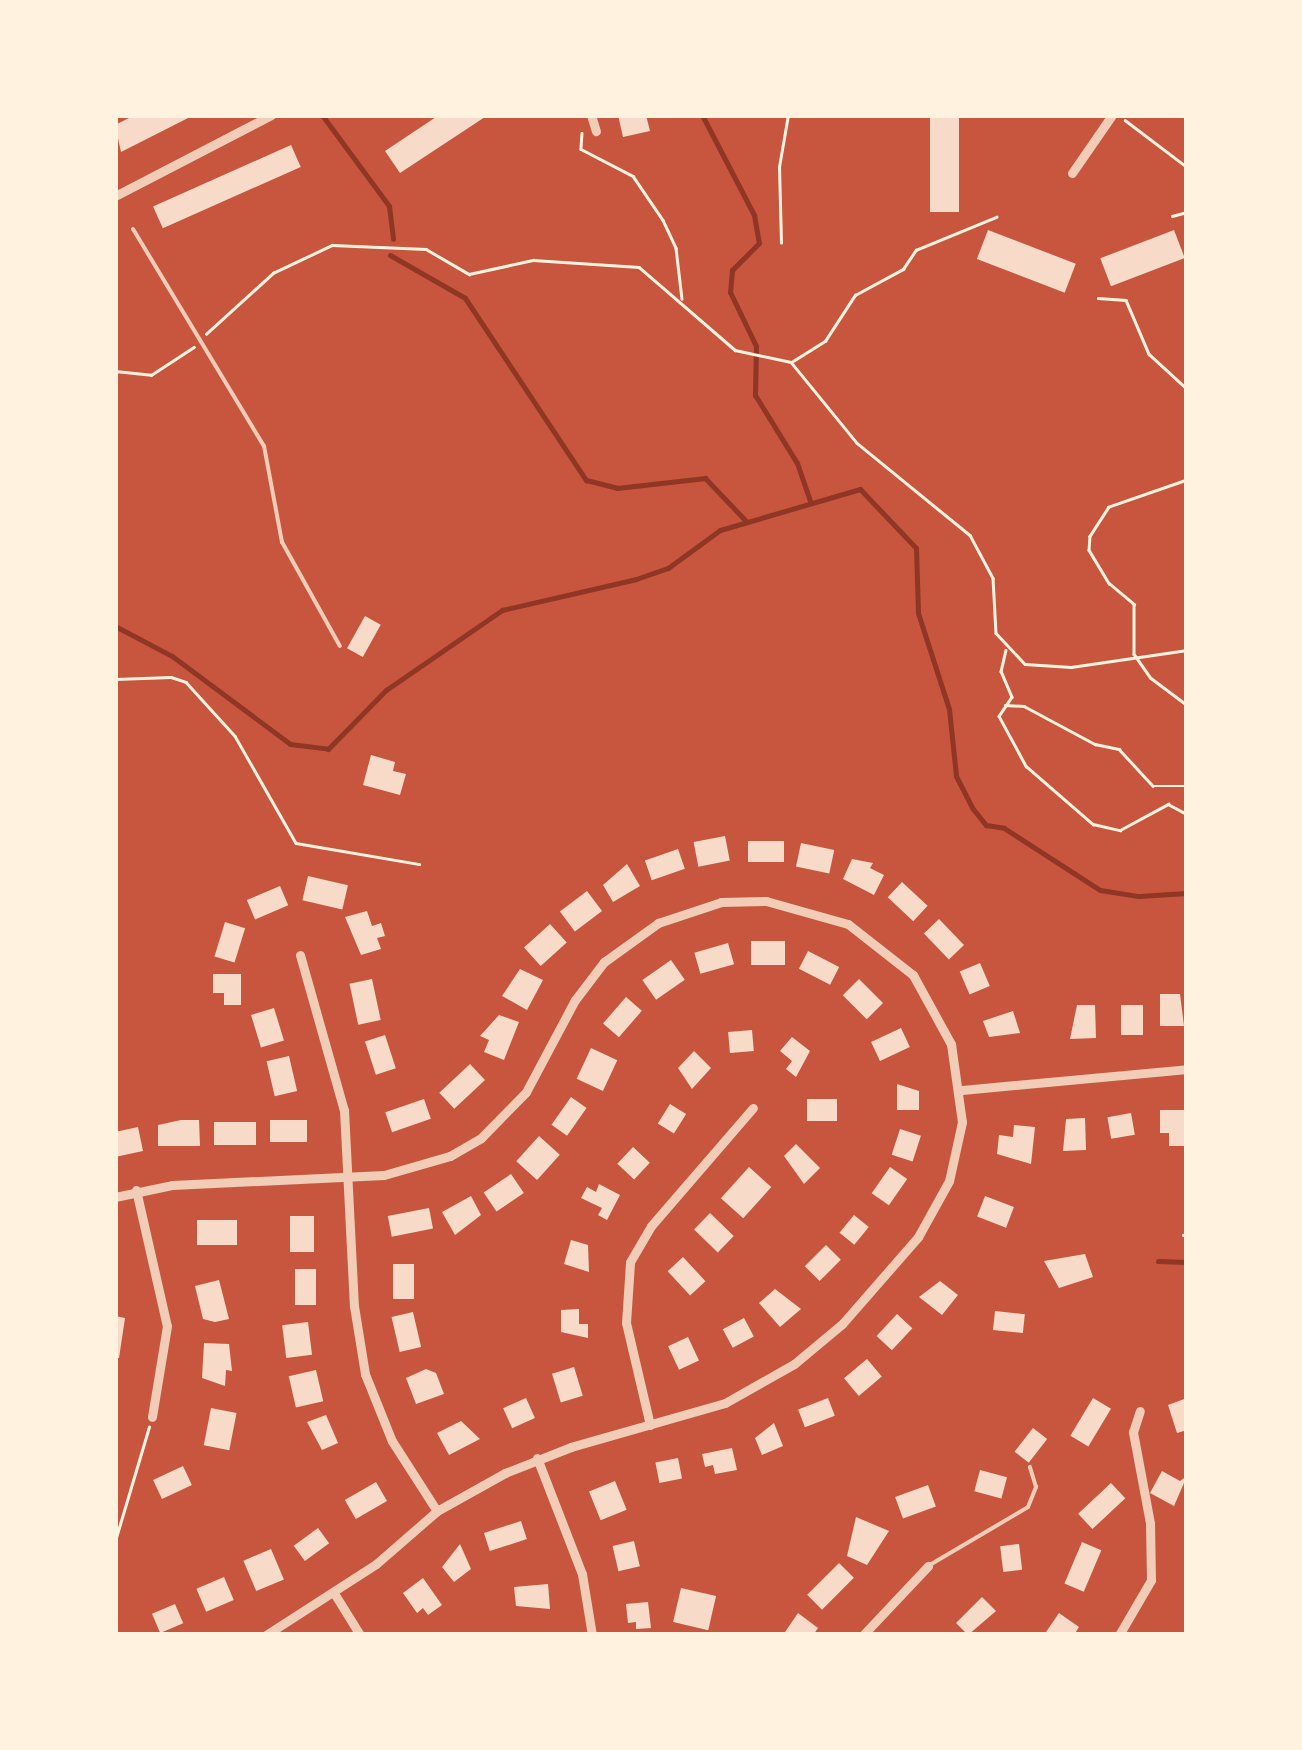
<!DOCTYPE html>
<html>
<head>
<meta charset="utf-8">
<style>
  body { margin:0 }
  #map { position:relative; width:1302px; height:1750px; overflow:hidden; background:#c8553d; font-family:"Asap Condensed",sans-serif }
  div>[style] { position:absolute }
  .stream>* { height:5px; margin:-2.5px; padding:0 2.5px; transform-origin:2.5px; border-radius:2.5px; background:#8f3625 }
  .building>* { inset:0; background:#f7dbc8; transform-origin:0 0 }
  .path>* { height:2.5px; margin:-1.25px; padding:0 1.25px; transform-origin:1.25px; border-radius:1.25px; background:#fff3e0 }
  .service>* { height:4px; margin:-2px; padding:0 2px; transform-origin:2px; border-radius:2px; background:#f1ccb7 }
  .minor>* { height:9px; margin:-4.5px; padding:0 4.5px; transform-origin:4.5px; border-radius:4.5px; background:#f1ccb7 }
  span { translate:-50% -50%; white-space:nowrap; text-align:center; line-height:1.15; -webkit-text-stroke:10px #fff3e0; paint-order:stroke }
  .frame { position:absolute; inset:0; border:118px solid #fff3e0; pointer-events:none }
</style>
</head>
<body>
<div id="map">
  <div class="stream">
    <i style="left:322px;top:115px;width:113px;rotate:53.6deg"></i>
    <i style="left:389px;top:206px;width:33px;rotate:83deg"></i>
    <i style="left:702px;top:115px;width:113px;rotate:62.5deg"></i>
    <i style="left:754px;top:215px;width:28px;rotate:80deg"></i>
    <i style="left:759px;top:243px;width:38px;rotate:135deg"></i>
    <i style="left:732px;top:270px;width:22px;rotate:95deg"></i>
    <i style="left:730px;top:292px;width:60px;rotate:64.3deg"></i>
    <i style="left:756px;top:346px;width:49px;rotate:91.2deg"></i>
    <i style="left:755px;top:395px;width:80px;rotate:58.3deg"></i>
    <i style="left:797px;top:463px;width:39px;rotate:71deg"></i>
    <i style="left:390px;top:255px;width:86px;rotate:29.8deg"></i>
    <i style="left:465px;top:298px;width:219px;rotate:56.4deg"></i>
    <i style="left:586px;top:480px;width:32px;rotate:14deg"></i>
    <i style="left:617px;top:488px;width:89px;rotate:-6.5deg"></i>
    <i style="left:705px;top:478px;width:59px;rotate:46.4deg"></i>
    <i style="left:115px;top:626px;width:64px;rotate:27.8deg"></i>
    <i style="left:172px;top:656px;width:147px;rotate:36.7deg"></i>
    <i style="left:290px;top:744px;width:38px;rotate:7deg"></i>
    <i style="left:328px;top:749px;width:83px;rotate:-45.5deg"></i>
    <i style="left:386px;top:690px;width:141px;rotate:-34.6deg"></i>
    <i style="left:502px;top:610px;width:138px;rotate:-13deg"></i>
    <i style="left:636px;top:579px;width:34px;rotate:-19deg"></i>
    <i style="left:668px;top:568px;width:64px;rotate:-36.2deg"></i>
    <i style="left:720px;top:530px;width:146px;rotate:-16.3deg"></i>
    <i style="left:860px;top:489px;width:81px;rotate:46.5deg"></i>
    <i style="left:916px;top:548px;width:65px;rotate:88.2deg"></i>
    <i style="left:918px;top:613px;width:101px;rotate:72.1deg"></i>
    <i style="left:949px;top:709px;width:67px;rotate:84deg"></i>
    <i style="left:956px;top:776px;width:37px;rotate:63deg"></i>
    <i style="left:973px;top:809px;width:21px;rotate:51deg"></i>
    <i style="left:986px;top:825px;width:18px;rotate:9deg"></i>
    <i style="left:1004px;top:828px;width:114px;rotate:32.9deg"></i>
    <i style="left:1100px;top:890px;width:39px;rotate:9deg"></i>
    <i style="left:1139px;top:896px;width:48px;rotate:-3.6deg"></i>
    <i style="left:1158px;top:1261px;width:29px;rotate:2deg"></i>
  </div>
  <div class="building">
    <i style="clip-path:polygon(135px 115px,194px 115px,121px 152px,115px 125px)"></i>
    <i style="clip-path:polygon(439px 115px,488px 115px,400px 173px,385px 151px)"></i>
    <i style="clip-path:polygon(618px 115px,646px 115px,650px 131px,623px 137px)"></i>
    <i style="left:930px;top:115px;width:29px;height:97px"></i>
    <i style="left:291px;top:145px;width:24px;height:151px;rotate:66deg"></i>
    <i style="left:988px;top:230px;width:94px;height:31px;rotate:21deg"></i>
    <i style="left:1174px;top:230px;width:30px;height:79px;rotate:69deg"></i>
    <i style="left:365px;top:616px;width:18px;height:37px;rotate:29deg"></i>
    <i style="clip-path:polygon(371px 755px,395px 762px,393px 771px,406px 774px,400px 795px,363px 785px)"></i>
    <i style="left:725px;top:836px;width:25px;height:32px;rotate:79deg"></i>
    <i style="left:748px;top:841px;width:36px;height:21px"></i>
    <i style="left:801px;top:843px;width:34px;height:24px;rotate:12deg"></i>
    <i style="left:678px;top:849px;width:21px;height:35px;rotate:71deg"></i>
    <i style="clip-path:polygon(852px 859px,873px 863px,870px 868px,884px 875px,874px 895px,843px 879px)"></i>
    <i style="clip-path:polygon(627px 864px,640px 886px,613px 902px,603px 885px)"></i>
    <i style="left:308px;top:876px;width:41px;height:25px;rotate:13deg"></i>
    <i style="left:902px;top:882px;width:35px;height:21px;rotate:43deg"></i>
    <i style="left:280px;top:886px;width:21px;height:36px;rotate:67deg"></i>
    <i style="left:587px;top:891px;width:25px;height:34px;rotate:53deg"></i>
    <i style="clip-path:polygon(367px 911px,372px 926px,381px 923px,385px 936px,377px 938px,381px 949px,361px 955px,345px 917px)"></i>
    <i style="left:939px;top:919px;width:36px;height:21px;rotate:46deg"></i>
    <i style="left:225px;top:922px;width:21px;height:36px;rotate:17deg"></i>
    <i style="left:550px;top:924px;width:25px;height:35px;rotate:48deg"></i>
    <i style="left:751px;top:941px;width:34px;height:24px"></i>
    <i style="left:728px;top:943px;width:22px;height:35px;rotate:74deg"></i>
    <i style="left:808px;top:951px;width:35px;height:20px;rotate:27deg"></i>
    <i style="left:671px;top:960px;width:24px;height:35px;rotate:55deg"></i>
    <i style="left:980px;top:963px;width:25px;height:22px;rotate:67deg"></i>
    <i style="clip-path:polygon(520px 969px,543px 980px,527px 1010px,502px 996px)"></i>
    <i style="clip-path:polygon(213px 974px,241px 974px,241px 1005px,224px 1005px,224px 993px,213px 993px)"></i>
    <i style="left:372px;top:979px;width:42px;height:23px;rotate:78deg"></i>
    <i style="left:859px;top:979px;width:34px;height:23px;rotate:45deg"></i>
    <i style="clip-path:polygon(1160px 994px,1180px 994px,1184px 1026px,1160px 1026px)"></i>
    <i style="left:626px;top:997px;width:21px;height:35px;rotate:41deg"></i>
    <i style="clip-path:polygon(1077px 1005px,1095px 1005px,1096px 1038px,1070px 1039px)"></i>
    <i style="left:1143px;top:1005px;width:30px;height:22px;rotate:90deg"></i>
    <i style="left:274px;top:1008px;width:34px;height:24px;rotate:73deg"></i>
    <i style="clip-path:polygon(1013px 1011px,1020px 1033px,989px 1037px,983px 1021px)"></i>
    <i style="clip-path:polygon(499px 1015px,519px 1022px,504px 1060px,484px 1052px,489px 1040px,480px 1036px)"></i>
    <i style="left:901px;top:1028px;width:21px;height:33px;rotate:65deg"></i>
    <i style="left:752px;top:1030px;width:21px;height:24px;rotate:85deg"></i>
    <i style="left:385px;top:1035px;width:35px;height:21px;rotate:72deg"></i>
    <i style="clip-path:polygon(792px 1037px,810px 1051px,796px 1077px,786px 1069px,792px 1061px,780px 1051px)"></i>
    <i style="left:591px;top:1048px;width:29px;height:34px;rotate:25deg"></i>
    <i style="clip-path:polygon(694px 1051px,711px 1068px,692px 1089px,678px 1068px)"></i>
    <i style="left:289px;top:1056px;width:36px;height:23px;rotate:77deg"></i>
    <i style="left:470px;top:1064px;width:22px;height:42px;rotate:47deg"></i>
    <i style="clip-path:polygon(897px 1084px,919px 1091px,919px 1110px,897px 1110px)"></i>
    <i style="left:571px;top:1097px;width:19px;height:34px;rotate:35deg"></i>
    <i style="left:424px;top:1099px;width:21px;height:41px;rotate:71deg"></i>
    <i style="left:807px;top:1099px;width:30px;height:22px"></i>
    <i style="left:670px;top:1104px;width:19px;height:23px;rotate:32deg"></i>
    <i style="clip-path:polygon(1160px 1110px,1184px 1110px,1184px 1146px,1169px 1146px,1169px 1133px,1160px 1133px)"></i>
    <i style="left:1131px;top:1113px;width:22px;height:24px;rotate:80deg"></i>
    <i style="clip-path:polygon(1085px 1118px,1086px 1150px,1063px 1151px,1066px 1119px)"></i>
    <i style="clip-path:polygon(181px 1120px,199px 1120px,200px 1146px,158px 1146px,158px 1125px)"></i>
    <i style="left:270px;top:1120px;width:37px;height:22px"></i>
    <i style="left:214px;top:1122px;width:42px;height:23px"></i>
    <i style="clip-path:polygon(1014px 1125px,1035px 1127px,1031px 1164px,997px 1154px,999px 1135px,1013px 1137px)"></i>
    <i style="clip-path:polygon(138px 1127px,143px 1151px,115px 1157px,115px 1132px)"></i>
    <i style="left:900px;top:1129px;width:22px;height:27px;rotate:18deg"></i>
    <i style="left:539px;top:1136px;width:28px;height:34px;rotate:42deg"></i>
    <i style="clip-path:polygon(796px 1144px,820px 1168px,804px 1184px,784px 1156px)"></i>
    <i style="left:633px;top:1147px;width:23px;height:23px;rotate:43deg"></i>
    <i style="left:749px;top:1167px;width:30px;height:42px;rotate:42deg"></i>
    <i style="left:890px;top:1167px;width:21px;height:32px;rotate:35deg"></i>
    <i style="left:511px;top:1174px;width:23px;height:33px;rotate:56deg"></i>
    <i style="clip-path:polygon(599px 1184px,620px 1195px,607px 1220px,598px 1215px,602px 1208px,581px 1198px,587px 1187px,596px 1192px)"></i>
    <i style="clip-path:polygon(471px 1196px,481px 1215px,455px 1235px,442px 1212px)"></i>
    <i style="left:985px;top:1196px;width:31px;height:22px;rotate:21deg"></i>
    <i style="left:429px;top:1208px;width:21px;height:42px;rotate:79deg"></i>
    <i style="left:710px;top:1213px;width:33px;height:23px;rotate:44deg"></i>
    <i style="left:854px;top:1215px;width:19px;height:23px;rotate:39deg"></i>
    <i style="left:290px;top:1216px;width:24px;height:36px"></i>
    <i style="left:197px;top:1220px;width:40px;height:25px"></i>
    <i style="clip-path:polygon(571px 1240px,588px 1245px,589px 1272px,564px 1264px)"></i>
    <i style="left:826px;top:1245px;width:21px;height:30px;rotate:45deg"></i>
    <i style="clip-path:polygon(1085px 1254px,1093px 1277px,1059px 1288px,1044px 1261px)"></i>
    <i style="left:683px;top:1257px;width:33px;height:21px;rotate:47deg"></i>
    <i style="left:393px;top:1264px;width:21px;height:35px"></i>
    <i style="left:295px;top:1269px;width:21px;height:36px"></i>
    <i style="clip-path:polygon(219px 1280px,229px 1319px,215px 1322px,203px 1319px,195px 1286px)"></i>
    <i style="clip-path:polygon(940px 1281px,958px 1295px,942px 1315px,919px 1297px)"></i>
    <i style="clip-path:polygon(775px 1289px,801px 1309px,780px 1327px,759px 1303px)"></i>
    <i style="clip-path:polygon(579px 1309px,579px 1324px,588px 1324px,588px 1338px,561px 1332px,561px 1310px)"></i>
    <i style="left:995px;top:1311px;width:30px;height:19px;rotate:6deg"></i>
    <i style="left:413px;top:1312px;width:36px;height:22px;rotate:77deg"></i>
    <i style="left:897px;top:1314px;width:21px;height:30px;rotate:43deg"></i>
    <i style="clip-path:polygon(115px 1316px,125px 1318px,119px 1358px,115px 1358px)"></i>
    <i style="left:744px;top:1318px;width:21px;height:24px;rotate:62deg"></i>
    <i style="left:308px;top:1322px;width:33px;height:26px;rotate:83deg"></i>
    <i style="left:688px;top:1337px;width:26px;height:22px;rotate:65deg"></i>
    <i style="clip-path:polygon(204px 1343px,229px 1344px,232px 1371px,226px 1370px,225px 1386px,202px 1378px)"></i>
    <i style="left:867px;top:1359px;width:23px;height:30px;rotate:50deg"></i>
    <i style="left:574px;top:1367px;width:30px;height:23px;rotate:73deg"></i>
    <i style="clip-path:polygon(426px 1369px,436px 1373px,444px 1394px,416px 1404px,406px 1378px)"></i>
    <i style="left:316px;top:1370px;width:32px;height:28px;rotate:77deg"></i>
    <i style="left:526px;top:1398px;width:22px;height:25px;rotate:66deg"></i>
    <i style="left:828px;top:1398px;width:19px;height:32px;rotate:69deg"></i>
    <i style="left:1093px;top:1398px;width:21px;height:44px;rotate:31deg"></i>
    <i style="clip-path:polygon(1187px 1398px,1187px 1430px,1177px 1433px,1168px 1405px)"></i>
    <i style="left:211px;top:1408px;width:26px;height:38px;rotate:11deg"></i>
    <i style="clip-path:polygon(326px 1415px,338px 1443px,322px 1450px,307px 1422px)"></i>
    <i style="clip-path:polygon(461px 1421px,480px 1439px,449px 1455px,437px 1433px)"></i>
    <i style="clip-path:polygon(774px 1423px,783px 1446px,762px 1455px,755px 1438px)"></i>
    <i style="left:1033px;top:1428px;width:18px;height:30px;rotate:38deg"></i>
    <i style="clip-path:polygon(732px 1448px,737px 1470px,715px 1474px,713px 1465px,705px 1467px,702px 1454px)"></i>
    <i style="left:678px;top:1458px;width:21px;height:23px;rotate:79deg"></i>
    <i style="left:183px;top:1466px;width:21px;height:33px;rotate:65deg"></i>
    <i style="left:980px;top:1470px;width:28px;height:22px;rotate:15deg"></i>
    <i style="clip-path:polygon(1162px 1471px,1180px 1481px,1187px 1476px,1174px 1506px,1150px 1493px)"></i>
    <i style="left:615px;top:1481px;width:31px;height:28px;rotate:68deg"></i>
    <i style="left:376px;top:1482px;width:22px;height:36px;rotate:60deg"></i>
    <i style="left:1111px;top:1483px;width:21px;height:45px;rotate:47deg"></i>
    <i style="left:928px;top:1485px;width:23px;height:35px;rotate:70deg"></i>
    <i style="clip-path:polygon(856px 1517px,889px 1531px,867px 1565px,847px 1556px)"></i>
    <i style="left:521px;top:1521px;width:19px;height:39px;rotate:72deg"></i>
    <i style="left:318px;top:1528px;width:19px;height:30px;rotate:54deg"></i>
    <i style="left:634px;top:1541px;width:26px;height:22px;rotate:77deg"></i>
    <i style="left:1082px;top:1542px;width:21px;height:45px;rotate:23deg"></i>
    <i style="clip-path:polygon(460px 1544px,471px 1569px,454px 1582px,442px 1567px)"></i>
    <i style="left:1019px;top:1544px;width:26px;height:19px;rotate:83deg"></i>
    <i style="left:271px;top:1549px;width:33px;height:30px;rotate:67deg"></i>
    <i style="left:839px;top:1563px;width:21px;height:45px;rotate:45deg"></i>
    <i style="left:224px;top:1577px;width:25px;height:30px;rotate:67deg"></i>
    <i style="clip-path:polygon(423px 1578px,442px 1605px,428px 1615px,423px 1608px,417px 1613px,403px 1593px)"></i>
    <i style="clip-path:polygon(548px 1584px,550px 1609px,516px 1606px,514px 1587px)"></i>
    <i style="left:681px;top:1588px;width:36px;height:35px;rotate:13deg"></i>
    <i style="clip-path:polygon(982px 1597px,996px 1611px,968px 1635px,956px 1623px)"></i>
    <i style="clip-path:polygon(648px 1602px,651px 1628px,636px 1629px,636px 1622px,628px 1623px,626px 1604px)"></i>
    <i style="left:175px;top:1604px;width:21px;height:25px;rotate:67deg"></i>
    <i style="clip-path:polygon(798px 1613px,818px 1628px,813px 1635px,783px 1635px)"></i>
    <i style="clip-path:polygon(1059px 1613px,1079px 1627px,1074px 1635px,1044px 1635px)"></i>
  </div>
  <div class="path">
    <i style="left:1125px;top:120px;width:78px;rotate:37.2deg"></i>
    <i style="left:582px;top:133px;width:16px;rotate:94deg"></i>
    <i style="left:581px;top:149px;width:59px;rotate:27.4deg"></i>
    <i style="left:633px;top:176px;width:53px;rotate:55.7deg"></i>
    <i style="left:663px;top:220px;width:31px;rotate:65deg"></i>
    <i style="left:676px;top:248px;width:51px;rotate:83.3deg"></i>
    <i style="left:1172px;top:216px;width:16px;rotate:-15deg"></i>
    <i style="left:781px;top:243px;width:76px;rotate:-91.5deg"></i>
    <i style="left:779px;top:167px;width:53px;rotate:-80.2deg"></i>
    <i style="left:1098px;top:298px;width:28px;rotate:4deg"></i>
    <i style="left:1126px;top:300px;width:59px;rotate:66.9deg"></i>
    <i style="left:1149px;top:354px;width:52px;rotate:42.6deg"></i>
    <i style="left:206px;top:334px;width:91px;rotate:-42.3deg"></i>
    <i style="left:273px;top:273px;width:65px;rotate:-25.4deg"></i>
    <i style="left:332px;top:245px;width:94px;rotate:2.4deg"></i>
    <i style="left:426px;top:249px;width:50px;rotate:30.2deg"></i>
    <i style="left:469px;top:274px;width:66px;rotate:-12.3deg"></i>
    <i style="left:533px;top:260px;width:106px;rotate:3.8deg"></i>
    <i style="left:639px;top:267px;width:127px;rotate:40.8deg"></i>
    <i style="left:735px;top:350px;width:57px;rotate:12.1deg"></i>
    <i style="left:791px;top:362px;width:104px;rotate:50.8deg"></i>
    <i style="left:857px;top:443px;width:146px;rotate:39.2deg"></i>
    <i style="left:970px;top:535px;width:49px;rotate:61.9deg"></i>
    <i style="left:993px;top:578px;width:55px;rotate:86.9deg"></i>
    <i style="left:996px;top:633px;width:42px;rotate:46.9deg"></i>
    <i style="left:1025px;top:664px;width:46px;rotate:3.7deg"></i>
    <i style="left:1071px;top:667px;width:117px;rotate:-8.3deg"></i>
    <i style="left:793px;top:361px;width:38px;rotate:-32deg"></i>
    <i style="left:825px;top:341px;width:55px;rotate:-56.9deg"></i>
    <i style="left:855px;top:295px;width:55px;rotate:-28.4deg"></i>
    <i style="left:903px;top:269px;width:23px;rotate:-56deg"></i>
    <i style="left:916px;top:250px;width:87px;rotate:-22.4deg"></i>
    <i style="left:115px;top:371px;width:36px;rotate:6deg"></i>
    <i style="left:151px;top:375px;width:51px;rotate:-33.1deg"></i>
    <i style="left:1187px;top:480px;width:83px;rotate:160.9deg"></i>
    <i style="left:1109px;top:507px;width:35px;rotate:123deg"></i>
    <i style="left:1090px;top:536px;width:14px;rotate:94deg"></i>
    <i style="left:1089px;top:550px;width:39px;rotate:59deg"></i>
    <i style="left:1109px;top:583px;width:33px;rotate:40deg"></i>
    <i style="left:1134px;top:604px;width:50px;rotate:90deg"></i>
    <i style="left:1134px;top:654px;width:29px;rotate:55deg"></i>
    <i style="left:1151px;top:678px;width:45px;rotate:36.9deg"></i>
    <i style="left:1006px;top:650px;width:22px;rotate:103deg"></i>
    <i style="left:1001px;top:671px;width:28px;rotate:67deg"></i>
    <i style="left:1012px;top:697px;width:23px;rotate:124deg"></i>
    <i style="left:999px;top:716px;width:57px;rotate:61.6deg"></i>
    <i style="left:1026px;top:766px;width:89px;rotate:40.9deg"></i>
    <i style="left:1093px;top:824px;width:28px;rotate:13deg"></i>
    <i style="left:1120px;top:830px;width:55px;rotate:-28.4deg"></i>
    <i style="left:1168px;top:804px;width:21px;rotate:28deg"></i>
    <i style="left:115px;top:679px;width:56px;rotate:-2deg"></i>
    <i style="left:171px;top:677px;width:16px;rotate:18deg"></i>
    <i style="left:186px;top:682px;width:73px;rotate:47.8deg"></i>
    <i style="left:235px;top:736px;width:123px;rotate:60.3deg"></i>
    <i style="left:296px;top:843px;width:125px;rotate:9.7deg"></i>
    <i style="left:1005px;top:705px;width:19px;rotate:3deg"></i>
    <i style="left:1024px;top:706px;width:81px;rotate:28.2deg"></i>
    <i style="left:1095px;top:744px;width:25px;rotate:12deg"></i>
    <i style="left:1119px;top:749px;width:50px;rotate:47.4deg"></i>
    <i style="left:1153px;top:786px;width:34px"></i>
    <i style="left:1183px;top:1235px;width:4px;rotate:-14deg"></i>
    <i style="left:115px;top:1541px;width:119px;rotate:-73.4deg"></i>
  </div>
  <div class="service">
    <i style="left:133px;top:229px;width:253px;rotate:58.9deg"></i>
    <i style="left:264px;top:446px;width:98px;rotate:79.4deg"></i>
    <i style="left:282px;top:542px;width:119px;rotate:60.9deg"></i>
    <i style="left:928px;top:1566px;width:116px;rotate:-30.5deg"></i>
    <i style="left:1028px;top:1507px;width:22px;rotate:-68deg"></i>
    <i style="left:1036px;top:1487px;width:21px;rotate:-107deg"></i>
  </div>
  <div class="minor">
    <i style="left:591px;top:115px;width:17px;rotate:73deg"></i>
    <i style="left:1072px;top:173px;width:70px;rotate:-55.4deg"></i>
    <i style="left:115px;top:196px;width:176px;rotate:-27.4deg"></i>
    <i style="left:300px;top:955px;width:161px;rotate:74.2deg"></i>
    <i style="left:344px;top:1110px;width:196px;rotate:87.1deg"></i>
    <i style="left:354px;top:1306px;width:69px;rotate:80.8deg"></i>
    <i style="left:365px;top:1374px;width:72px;rotate:68.1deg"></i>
    <i style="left:392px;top:1441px;width:83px;rotate:57.3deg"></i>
    <i style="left:962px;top:1090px;width:226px;rotate:-5.3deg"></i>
    <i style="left:136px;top:1190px;width:139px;rotate:77.2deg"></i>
    <i style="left:167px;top:1326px;width:92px;rotate:99.4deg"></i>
    <i style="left:115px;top:1197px;width:58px;rotate:-11.9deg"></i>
    <i style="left:172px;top:1185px;width:212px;rotate:-2.7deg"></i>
    <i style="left:384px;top:1175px;width:69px;rotate:-16.1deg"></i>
    <i style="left:450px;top:1156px;width:36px;rotate:-30deg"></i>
    <i style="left:481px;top:1138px;width:64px;rotate:-45.6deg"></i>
    <i style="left:526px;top:1092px;width:104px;rotate:-62deg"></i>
    <i style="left:575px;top:1000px;width:48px;rotate:-52.7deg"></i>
    <i style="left:604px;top:962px;width:67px;rotate:-35.8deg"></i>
    <i style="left:658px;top:923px;width:66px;rotate:-18.4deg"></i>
    <i style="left:721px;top:902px;width:45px;rotate:-1.3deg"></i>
    <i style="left:766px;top:901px;width:85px;rotate:15.7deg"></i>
    <i style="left:848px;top:924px;width:83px;rotate:38.1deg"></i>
    <i style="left:913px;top:975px;width:79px;rotate:61.2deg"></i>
    <i style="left:951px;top:1044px;width:79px;rotate:82deg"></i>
    <i style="left:962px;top:1122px;width:60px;rotate:102.4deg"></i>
    <i style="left:949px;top:1181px;width:64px;rotate:119deg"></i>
    <i style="left:918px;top:1237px;width:116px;rotate:131.1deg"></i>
    <i style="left:842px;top:1324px;width:62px;rotate:140.2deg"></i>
    <i style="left:794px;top:1364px;width:79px;rotate:150.5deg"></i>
    <i style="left:725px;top:1403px;width:160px;rotate:164.1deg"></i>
    <i style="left:571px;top:1447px;width:71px;rotate:158.5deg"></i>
    <i style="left:505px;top:1473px;width:78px;rotate:150.8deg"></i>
    <i style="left:437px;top:1511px;width:81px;rotate:139deg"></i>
    <i style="left:376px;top:1564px;width:131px;rotate:147.2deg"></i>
    <i style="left:650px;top:1425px;width:105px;rotate:-103.2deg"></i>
    <i style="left:626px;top:1323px;width:61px;rotate:-86.2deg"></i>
    <i style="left:630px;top:1262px;width:42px;rotate:-59.7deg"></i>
    <i style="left:651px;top:1226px;width:156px;rotate:-49.2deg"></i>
    <i style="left:537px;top:1458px;width:124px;rotate:68.8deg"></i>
    <i style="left:582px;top:1574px;width:62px;rotate:80.7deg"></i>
    <i style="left:334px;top:1593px;width:49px;rotate:58.2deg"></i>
    <i style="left:863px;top:1635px;width:95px;rotate:-46.7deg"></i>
    <i style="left:1119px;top:1635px;width:64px;rotate:-59.8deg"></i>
    <i style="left:1151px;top:1580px;width:57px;rotate:-91deg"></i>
    <i style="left:1150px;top:1523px;width:93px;rotate:-100.6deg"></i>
    <i style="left:1133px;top:1432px;width:22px;rotate:-72deg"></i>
  </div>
  <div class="frame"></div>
</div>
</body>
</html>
